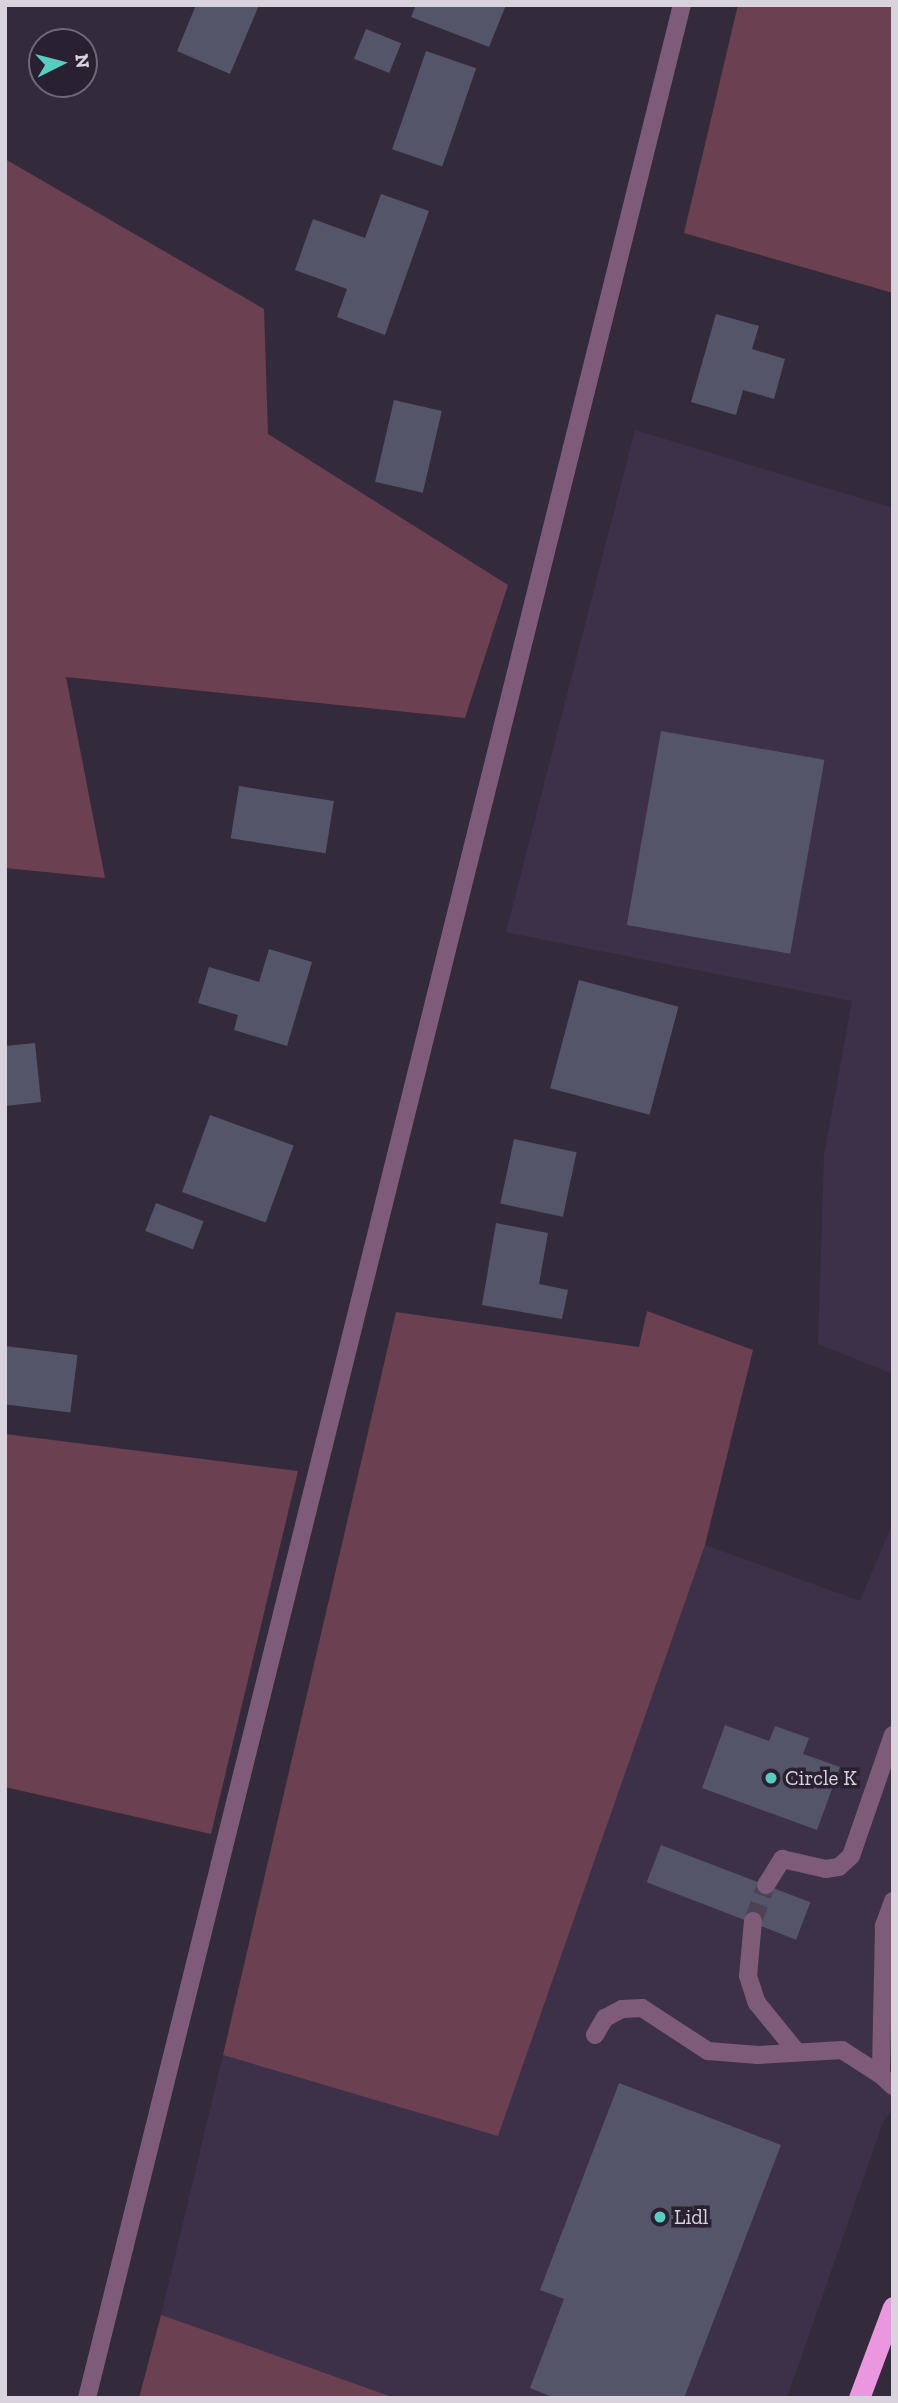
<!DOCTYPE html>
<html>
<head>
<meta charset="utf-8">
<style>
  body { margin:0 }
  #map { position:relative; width:898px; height:2403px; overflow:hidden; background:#332b3c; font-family:"Zilla Slab",serif }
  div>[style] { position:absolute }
  .built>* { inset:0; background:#3c3148 }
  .green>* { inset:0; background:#6b4050 }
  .building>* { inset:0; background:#545569; transform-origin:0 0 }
  .minor-tunnel>* { height:18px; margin-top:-9px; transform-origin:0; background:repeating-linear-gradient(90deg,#4c4454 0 18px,transparent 0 27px) }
  .minor>* { height:18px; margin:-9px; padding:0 9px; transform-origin:9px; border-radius:9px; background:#7e5c79 }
  .highway>* { height:21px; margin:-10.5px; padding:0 10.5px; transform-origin:10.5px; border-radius:10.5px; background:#eb97df }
  .dots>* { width:19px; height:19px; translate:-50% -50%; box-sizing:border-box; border:4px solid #292131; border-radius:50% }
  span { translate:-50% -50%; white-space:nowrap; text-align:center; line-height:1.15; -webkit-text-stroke:7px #292131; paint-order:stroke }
  .poi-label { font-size:21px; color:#d9d3de }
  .left { translate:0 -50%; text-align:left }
  .frame { position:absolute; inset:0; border:7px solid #d9d3de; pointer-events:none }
  .north { position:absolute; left:28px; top:28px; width:70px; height:70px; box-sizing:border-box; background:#292131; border:2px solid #6f6876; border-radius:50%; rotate:84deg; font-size:19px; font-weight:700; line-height:28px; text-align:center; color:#d9d3de }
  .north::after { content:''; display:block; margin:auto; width:24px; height:32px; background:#58cec0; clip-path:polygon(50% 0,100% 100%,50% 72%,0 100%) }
</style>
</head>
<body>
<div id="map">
  <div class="built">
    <i style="clip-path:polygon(635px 430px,893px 508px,893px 1374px,818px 1344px,824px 1155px,852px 1001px,506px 932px)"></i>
    <i style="clip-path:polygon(893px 1522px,893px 2109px,883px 2122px,787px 2398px,395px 2398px,161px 2315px,223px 2055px,498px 2135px,705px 1545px,860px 1601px)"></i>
  </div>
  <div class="green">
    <i style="clip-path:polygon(738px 5px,893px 5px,893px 293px,684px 233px)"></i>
    <i style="clip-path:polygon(5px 159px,264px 309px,268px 434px,508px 585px,465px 718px,66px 677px,105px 878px,5px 868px)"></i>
    <i style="clip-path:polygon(647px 1311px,753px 1350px,705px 1545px,498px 2136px,223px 2055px,396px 1312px,639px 1347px)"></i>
    <i style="clip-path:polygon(5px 1434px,298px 1471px,211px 1834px,5px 1787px)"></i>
    <i style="clip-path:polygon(161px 2315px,173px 2319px,395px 2398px,139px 2398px)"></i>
  </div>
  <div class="building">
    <i style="clip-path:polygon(196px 5px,259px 5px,230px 74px,177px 51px)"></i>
    <i style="clip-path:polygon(416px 5px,506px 5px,489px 47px,411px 17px)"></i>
    <i style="left:366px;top:29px;width:38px;height:32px;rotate:22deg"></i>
    <i style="left:426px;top:51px;width:53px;height:104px;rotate:19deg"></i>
    <i style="clip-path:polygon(381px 194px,429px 211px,385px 335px,337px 317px,347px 289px,295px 270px,313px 219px,365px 238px)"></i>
    <i style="clip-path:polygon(716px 314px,759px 326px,752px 349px,785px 359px,774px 399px,743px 390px,736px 415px,691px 402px)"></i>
    <i style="left:394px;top:400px;width:49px;height:84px;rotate:13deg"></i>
    <i style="left:661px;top:731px;width:166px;height:197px;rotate:10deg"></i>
    <i style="left:239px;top:786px;width:96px;height:53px;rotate:9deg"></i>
    <i style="clip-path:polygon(269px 949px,312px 962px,287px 1046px,234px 1030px,238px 1015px,198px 1003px,209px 967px,259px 982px)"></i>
    <i style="left:579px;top:980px;width:103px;height:112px;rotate:15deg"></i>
    <i style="clip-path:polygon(35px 1043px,41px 1102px,5px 1106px,5px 1046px)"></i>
    <i style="left:210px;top:1115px;width:89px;height:82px;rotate:20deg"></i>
    <i style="left:514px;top:1139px;width:64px;height:66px;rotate:12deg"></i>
    <i style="left:156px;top:1203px;width:51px;height:30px;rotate:21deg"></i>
    <i style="clip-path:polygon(496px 1223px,548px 1233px,539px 1284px,568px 1290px,562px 1319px,482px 1305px)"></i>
    <i style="left:5px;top:1346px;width:73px;height:58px;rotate:7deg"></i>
    <i style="clip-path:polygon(725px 1725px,769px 1741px,775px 1726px,809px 1738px,803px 1754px,840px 1767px,817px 1830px,702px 1788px)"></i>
    <i style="left:661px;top:1845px;width:160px;height:40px;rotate:21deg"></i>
    <i style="clip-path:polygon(619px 2083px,781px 2145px,684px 2398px,555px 2398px,530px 2388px,564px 2299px,540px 2290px)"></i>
  </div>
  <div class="minor-tunnel">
    <i style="left:753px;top:1921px;width:38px;rotate:-70deg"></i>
  </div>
  <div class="minor">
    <i style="left:766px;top:1885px;width:31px;rotate:-58deg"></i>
    <i style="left:782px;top:1859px;width:45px;rotate:12.8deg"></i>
    <i style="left:826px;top:1869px;width:13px;rotate:-9deg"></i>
    <i style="left:839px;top:1867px;width:16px;rotate:-43deg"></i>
    <i style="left:851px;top:1856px;width:128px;rotate:-70.9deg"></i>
    <i style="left:893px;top:1901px;width:27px;rotate:110deg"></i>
    <i style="left:884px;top:1926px;width:149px;rotate:91.2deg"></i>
    <i style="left:881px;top:2075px;width:16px;rotate:43deg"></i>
    <i style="left:753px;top:1921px;width:55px;rotate:95.2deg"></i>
    <i style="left:748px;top:1976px;width:28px;rotate:72deg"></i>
    <i style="left:757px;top:2003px;width:62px;rotate:50.9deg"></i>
    <i style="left:595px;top:2035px;width:20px;rotate:-60deg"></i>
    <i style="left:605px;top:2018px;width:19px;rotate:-28deg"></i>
    <i style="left:622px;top:2009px;width:20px;rotate:-3deg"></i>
    <i style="left:642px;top:2008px;width:79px;rotate:33.1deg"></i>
    <i style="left:708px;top:2051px;width:50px;rotate:4.6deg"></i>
    <i style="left:758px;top:2055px;width:84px;rotate:-3.4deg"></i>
    <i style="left:842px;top:2050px;width:46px;rotate:32.7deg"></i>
    <i style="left:87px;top:2398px;width:2466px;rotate:-76.04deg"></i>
  </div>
  <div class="highway">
    <i style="left:859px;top:2398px;width:97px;rotate:-69.5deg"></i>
  </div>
  <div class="dots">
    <i style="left:771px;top:1778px;background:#58cec0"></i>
    <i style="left:660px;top:2217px;background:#58cec0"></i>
  </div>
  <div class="poi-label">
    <span class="left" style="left:785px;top:1778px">Circle K</span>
    <span class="left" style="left:674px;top:2217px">Lidl</span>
  </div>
  <div class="frame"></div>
  <div class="north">N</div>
</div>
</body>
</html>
